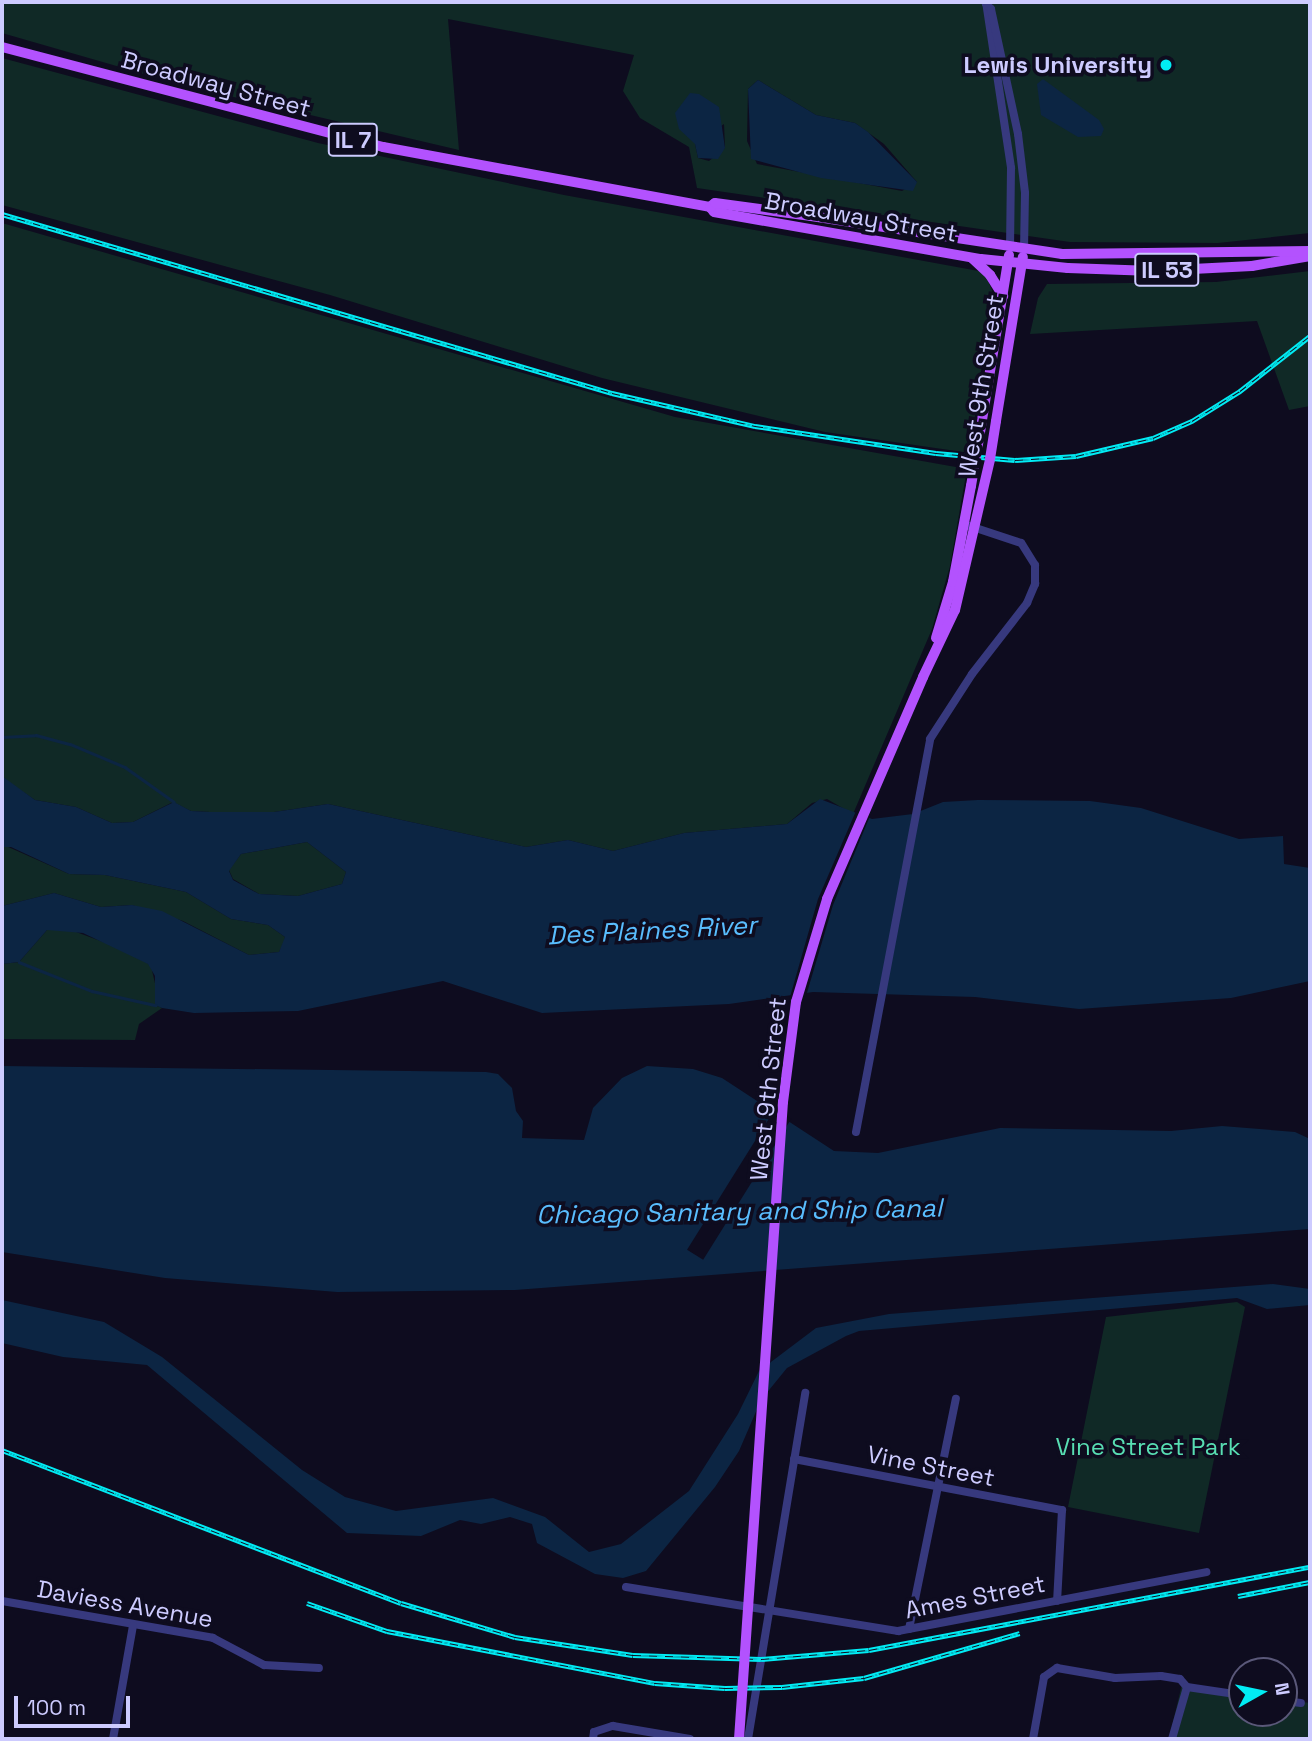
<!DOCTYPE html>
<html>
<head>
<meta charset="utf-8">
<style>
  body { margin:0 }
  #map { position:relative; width:1312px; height:1741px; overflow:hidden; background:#0e0c1f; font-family:"Space Grotesk",sans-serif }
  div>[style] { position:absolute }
  .green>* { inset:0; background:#102926 }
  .water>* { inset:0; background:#0c2543 }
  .pier>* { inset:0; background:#0e0c1f; transform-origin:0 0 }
  .stream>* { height:2.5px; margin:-1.25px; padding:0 1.25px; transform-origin:1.25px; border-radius:1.25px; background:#0c2543 }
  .minor>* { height:8px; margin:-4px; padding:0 4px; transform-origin:4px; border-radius:4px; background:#37397e }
  .major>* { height:10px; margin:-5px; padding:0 5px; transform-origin:5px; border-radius:5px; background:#b352fe }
  .rail>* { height:5px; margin-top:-2.5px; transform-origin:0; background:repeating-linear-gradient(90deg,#0e0c1f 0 8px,#01ecf4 0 16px); box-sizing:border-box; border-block:2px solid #01ecf4 }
  .major-bridge>* { height:10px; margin:-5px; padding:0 5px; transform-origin:5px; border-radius:5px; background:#b352fe }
  .dots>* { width:19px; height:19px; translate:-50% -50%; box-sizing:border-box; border:4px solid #0e0c1f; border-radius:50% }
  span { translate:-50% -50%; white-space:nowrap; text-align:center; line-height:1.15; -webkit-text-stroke:7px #0e0c1f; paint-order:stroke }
  .shield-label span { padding:2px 5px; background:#0e0c1f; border:2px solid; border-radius:5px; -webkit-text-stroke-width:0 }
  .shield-label { font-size:23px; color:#cdcbff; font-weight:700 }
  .poi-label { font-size:24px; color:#cdcbff; font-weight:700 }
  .right { translate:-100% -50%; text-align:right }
  .street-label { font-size:24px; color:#cdcbff }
  .park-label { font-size:24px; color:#58deb3 }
  .water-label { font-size:26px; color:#59bdfe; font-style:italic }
  .frame { position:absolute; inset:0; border:4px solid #cdcbff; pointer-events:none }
  .north { position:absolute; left:1228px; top:1657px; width:70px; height:70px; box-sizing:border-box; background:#0e0c1f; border:2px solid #5a5879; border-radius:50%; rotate:81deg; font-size:19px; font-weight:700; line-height:28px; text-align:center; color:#cdcbff }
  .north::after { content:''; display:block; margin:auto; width:24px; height:32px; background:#01ecf4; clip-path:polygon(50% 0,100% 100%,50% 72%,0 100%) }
  .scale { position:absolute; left:14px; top:1696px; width:116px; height:32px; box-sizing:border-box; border:4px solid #cdcbff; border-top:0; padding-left:9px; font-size:21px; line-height:24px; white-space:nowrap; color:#cdcbff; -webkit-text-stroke:5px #0e0c1f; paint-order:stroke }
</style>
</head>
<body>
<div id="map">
  <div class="green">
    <i style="clip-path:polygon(evenodd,2px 2px,1310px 2px,1310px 233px,1218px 243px,1070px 242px,697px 188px,689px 147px,640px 118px,623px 91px,634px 55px,448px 19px,459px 150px,179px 84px,2px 33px,2px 2px,758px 80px,816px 115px,855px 123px,884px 144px,917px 182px,902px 191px,757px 164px,747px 141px,748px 89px,758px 80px,2px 2px,724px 124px,725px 148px,709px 161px,698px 158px,695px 144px,724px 124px)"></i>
    <i style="clip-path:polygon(2px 58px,318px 143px,564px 195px,984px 272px,992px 290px,970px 453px,825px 432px,602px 378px,330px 295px,2px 205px)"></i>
    <i style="clip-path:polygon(2px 223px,675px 417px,967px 469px,950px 566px,932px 629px,853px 814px,827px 799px,812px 803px,787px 824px,684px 833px,613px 851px,568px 840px,526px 847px,328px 804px,274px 812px,210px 812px,191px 811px,173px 802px,133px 822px,112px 823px,76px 807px,35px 800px,10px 783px,2px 776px)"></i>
    <i style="clip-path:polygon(1310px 271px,1310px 406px,1289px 410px,1257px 321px,1030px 334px,1038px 298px,1047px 284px,1216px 282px)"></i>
    <i style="clip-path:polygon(307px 842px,346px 872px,342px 884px,298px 896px,259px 894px,233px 879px,229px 870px,241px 854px)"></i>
    <i style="clip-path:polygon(6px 846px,69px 874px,105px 875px,186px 892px,231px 919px,268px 925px,285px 937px,284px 942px,279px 952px,249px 955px,183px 921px,132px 905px,101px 907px,54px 893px,2px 906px,2px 847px)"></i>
    <i style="clip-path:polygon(68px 929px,133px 953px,151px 966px,157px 992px,155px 1005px,162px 1008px,139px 1024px,135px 1040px,2px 1039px,2px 964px,19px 962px,47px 930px)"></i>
    <i style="clip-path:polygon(1237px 1302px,1245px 1307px,1199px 1533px,1068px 1507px,1106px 1317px)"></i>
    <i style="clip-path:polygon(1182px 1684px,1242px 1693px,1242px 1713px,1284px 1713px,1284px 1699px,1310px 1703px,1310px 1739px,1169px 1739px)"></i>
  </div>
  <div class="water">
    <i style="clip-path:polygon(1043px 79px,1099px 120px,1104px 129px,1101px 136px,1078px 137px,1041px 115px,1037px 84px)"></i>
    <i style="clip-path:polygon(758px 80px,816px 115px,855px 123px,868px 132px,917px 182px,913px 191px,821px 178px,751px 159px,748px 89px)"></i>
    <i style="clip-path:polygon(690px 93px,699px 94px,719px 107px,725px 148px,718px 159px,698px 158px,695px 144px,679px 129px,675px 113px)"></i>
    <i style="clip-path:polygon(evenodd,2px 776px,35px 800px,76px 807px,112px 823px,133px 822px,174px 802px,191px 811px,210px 812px,274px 812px,328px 804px,526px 847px,568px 840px,613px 851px,684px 833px,787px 824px,820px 799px,872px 819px,913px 814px,943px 802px,978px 800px,1090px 801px,1141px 808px,1239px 839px,1283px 836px,1284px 864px,1310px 868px,1310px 981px,1231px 998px,1079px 1009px,975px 997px,813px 992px,729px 1004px,542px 1013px,443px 981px,298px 1011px,194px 1013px,162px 1008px,155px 1005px,155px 976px,148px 964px,83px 933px,47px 930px,19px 962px,2px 964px,2px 906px,54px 893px,101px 907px,132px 905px,162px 911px,249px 955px,279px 952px,285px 937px,268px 925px,231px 919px,186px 892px,105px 875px,69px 874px,11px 847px,2px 847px,2px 776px,307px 842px,346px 872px,342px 884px,298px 896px,259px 894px,233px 880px,229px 871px,241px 854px,307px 842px)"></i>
    <i style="clip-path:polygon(2px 1066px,486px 1072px,498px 1074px,512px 1088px,516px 1111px,523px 1121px,522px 1138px,584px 1140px,593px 1108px,622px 1078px,647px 1066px,693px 1069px,722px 1078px,834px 1151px,878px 1153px,1000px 1128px,1171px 1131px,1222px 1126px,1295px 1132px,1310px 1139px,1310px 1229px,515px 1290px,337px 1292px,165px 1278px,2px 1252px)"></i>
    <i style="clip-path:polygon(1273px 1284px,1310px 1289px,1310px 1305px,1267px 1309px,1237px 1298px,859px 1331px,846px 1336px,787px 1368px,761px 1400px,739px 1451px,715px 1487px,646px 1571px,623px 1578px,595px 1574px,537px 1543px,532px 1524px,510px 1517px,481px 1524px,460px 1520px,421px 1536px,347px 1533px,147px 1365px,63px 1357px,2px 1343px,2px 1300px,104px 1322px,162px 1357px,302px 1470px,345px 1497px,396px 1511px,493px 1498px,545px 1517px,589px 1552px,621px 1544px,689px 1491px,738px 1414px,759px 1371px,816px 1328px,889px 1314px)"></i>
  </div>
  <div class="pier">
    <i style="clip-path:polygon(856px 811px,870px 816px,833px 905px,806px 996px,790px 997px,818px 899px)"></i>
    <i style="left:775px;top:1109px;width:19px;height:166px;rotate:32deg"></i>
  </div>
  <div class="stream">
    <i style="left:2px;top:737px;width:34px;rotate:-3deg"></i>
    <i style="left:36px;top:735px;width:35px;rotate:15deg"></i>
    <i style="left:70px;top:744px;width:60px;rotate:22.7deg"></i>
    <i style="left:125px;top:767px;width:60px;rotate:35.5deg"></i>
    <i style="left:19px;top:962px;width:79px;rotate:21.7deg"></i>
    <i style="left:92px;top:991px;width:65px;rotate:12.5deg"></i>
  </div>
  <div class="minor">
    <i style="left:986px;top:2px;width:168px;rotate:81.4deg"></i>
    <i style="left:1011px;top:168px;width:81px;rotate:90.7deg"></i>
    <i style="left:986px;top:4px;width:7px;rotate:45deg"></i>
    <i style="left:991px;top:9px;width:128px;rotate:77.8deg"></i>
    <i style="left:1018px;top:134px;width:59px;rotate:83.2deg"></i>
    <i style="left:1025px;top:193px;width:58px;rotate:91deg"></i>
    <i style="left:856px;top:1132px;width:400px;rotate:-79.3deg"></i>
    <i style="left:930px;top:739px;width:77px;rotate:-57.1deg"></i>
    <i style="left:972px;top:674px;width:90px;rotate:-52.2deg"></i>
    <i style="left:1027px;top:603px;width:21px;rotate:-67deg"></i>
    <i style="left:1035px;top:584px;width:19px;rotate:-90deg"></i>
    <i style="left:1035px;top:565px;width:26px;rotate:-122deg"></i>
    <i style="left:1021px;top:543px;width:54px;rotate:-161.6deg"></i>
    <i style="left:794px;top:1459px;width:273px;rotate:10.8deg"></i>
    <i style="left:1062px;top:1510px;width:91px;rotate:93.1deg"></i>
    <i style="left:626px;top:1587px;width:276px;rotate:9.2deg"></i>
    <i style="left:898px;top:1631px;width:314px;rotate:-10.8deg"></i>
    <i style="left:2px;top:1601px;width:214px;rotate:9.9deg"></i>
    <i style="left:213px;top:1638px;width:58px;rotate:27.9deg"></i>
    <i style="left:264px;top:1665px;width:55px;rotate:3.1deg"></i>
    <i style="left:909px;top:1629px;width:235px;rotate:-78.5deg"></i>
    <i style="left:1284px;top:1701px;width:17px;rotate:7deg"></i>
    <i style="left:113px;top:1739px;width:115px;rotate:-80deg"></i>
    <i style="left:593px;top:1739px;width:7px;rotate:-82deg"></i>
    <i style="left:594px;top:1732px;width:20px;rotate:-18deg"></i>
    <i style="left:613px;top:1726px;width:78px;rotate:9.6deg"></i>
    <i style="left:748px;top:1739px;width:351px;rotate:-80.6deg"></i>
    <i style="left:1033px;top:1739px;width:63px;rotate:-79.9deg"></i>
    <i style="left:1044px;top:1677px;width:16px;rotate:-35deg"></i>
    <i style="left:1057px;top:1668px;width:59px;rotate:9.8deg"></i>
    <i style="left:1115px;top:1678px;width:46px;rotate:-2.5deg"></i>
    <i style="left:1161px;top:1676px;width:19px;rotate:9deg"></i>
    <i style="left:1180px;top:1679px;width:11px;rotate:49deg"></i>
    <i style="left:1187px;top:1687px;width:56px;rotate:8.3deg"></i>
    <i style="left:1172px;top:1739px;width:54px;rotate:-73.9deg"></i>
  </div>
  <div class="major">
    <i style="left:2px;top:47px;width:394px;rotate:14.7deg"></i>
    <i style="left:383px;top:147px;width:332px;rotate:10.4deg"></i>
    <i style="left:710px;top:207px;width:6px;rotate:51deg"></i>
    <i style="left:714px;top:212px;width:271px;rotate:10deg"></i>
    <i style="left:981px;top:259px;width:87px;rotate:5.9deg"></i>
    <i style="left:1068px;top:268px;width:85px;rotate:2deg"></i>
    <i style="left:1153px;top:271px;width:99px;rotate:-2.9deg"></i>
    <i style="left:1252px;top:266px;width:59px;rotate:-9.8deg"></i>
    <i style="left:710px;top:207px;width:6px;rotate:-39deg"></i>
    <i style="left:715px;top:203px;width:97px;rotate:7.7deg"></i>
    <i style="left:811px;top:216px;width:254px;rotate:8.6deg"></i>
    <i style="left:1062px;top:254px;width:248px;rotate:-0.7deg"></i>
    <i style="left:972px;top:258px;width:25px;rotate:43deg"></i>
    <i style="left:990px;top:275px;width:25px;rotate:58deg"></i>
    <i style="left:982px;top:420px;width:167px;rotate:-80.7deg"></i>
    <i style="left:996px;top:421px;width:166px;rotate:-80.7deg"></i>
    <i style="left:936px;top:638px;width:59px;rotate:-73.1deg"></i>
    <i style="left:953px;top:582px;width:98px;rotate:-79.4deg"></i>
    <i style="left:923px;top:677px;width:74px;rotate:-64.5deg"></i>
    <i style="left:955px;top:610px;width:155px;rotate:-76.9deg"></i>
  </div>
  <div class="rail">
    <i style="left:2px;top:214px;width:636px;rotate:16.35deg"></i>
    <i style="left:612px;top:393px;width:147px;rotate:13deg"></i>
    <i style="left:755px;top:426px;width:183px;rotate:8.5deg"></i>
    <i style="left:936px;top:453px;width:79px;rotate:5.1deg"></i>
    <i style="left:1015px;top:460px;width:61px;rotate:-3.8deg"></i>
    <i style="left:1076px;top:456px;width:79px;rotate:-13.2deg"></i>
    <i style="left:1153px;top:438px;width:43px;rotate:-23.6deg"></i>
    <i style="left:1192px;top:421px;width:57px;rotate:-32deg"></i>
    <i style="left:1240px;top:391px;width:89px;rotate:-38.2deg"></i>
    <i style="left:2px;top:1450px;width:427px;rotate:21deg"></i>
    <i style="left:401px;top:1603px;width:119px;rotate:16.6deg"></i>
    <i style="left:515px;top:1637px;width:119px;rotate:8.7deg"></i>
    <i style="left:633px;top:1655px;width:128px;rotate:1.8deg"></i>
    <i style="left:761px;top:1659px;width:108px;rotate:-4.8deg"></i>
    <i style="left:869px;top:1650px;width:449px;rotate:-10.7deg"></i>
    <i style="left:1238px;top:1596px;width:73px;rotate:-11deg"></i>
    <i style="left:307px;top:1603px;width:85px;rotate:19.3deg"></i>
    <i style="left:387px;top:1631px;width:273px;rotate:11deg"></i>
    <i style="left:655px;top:1683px;width:70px;rotate:4.1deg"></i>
    <i style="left:725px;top:1688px;width:57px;rotate:-1deg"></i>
    <i style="left:782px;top:1687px;width:82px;rotate:-6.3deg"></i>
    <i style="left:864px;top:1678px;width:162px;rotate:-16.1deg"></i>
  </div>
  <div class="major-bridge">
    <i style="left:990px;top:459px;width:38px;rotate:-81deg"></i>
    <i style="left:971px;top:486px;width:67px;rotate:-80.5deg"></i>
    <i style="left:739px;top:1739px;width:639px;rotate:-86.05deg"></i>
    <i style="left:783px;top:1102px;width:101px;rotate:-82.6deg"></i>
    <i style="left:796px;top:1002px;width:108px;rotate:-73.2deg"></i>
    <i style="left:827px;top:899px;width:242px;rotate:-66.6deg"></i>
  </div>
  <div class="dots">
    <i style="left:1166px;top:65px;background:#01ecf4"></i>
  </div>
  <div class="shield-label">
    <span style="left:353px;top:140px">IL 7</span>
    <span style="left:1167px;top:270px">IL 53</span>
  </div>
  <div class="poi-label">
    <span class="right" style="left:1152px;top:65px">Lewis University</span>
  </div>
  <div class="street-label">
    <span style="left:216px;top:84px;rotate:15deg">Broadway Street</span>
    <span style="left:861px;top:217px;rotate:10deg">Broadway Street</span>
    <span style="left:981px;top:386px;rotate:-81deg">West 9th Street</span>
    <span style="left:768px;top:1089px;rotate:-84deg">West 9th Street</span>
    <span style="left:931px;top:1466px;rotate:11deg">Vine Street</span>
    <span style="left:975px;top:1597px;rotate:-11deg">Ames Street</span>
    <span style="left:125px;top:1604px;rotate:10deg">Daviess Avenue</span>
  </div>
  <div class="park-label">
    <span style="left:1148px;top:1447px">Vine Street Park</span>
  </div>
  <div class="water-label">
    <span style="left:652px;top:931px;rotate:-3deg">Des Plaines River</span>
    <span style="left:739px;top:1212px;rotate:-1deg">Chicago Sanitary and Ship Canal</span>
  </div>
  <div class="frame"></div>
  <div class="north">N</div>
  <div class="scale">100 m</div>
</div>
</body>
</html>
